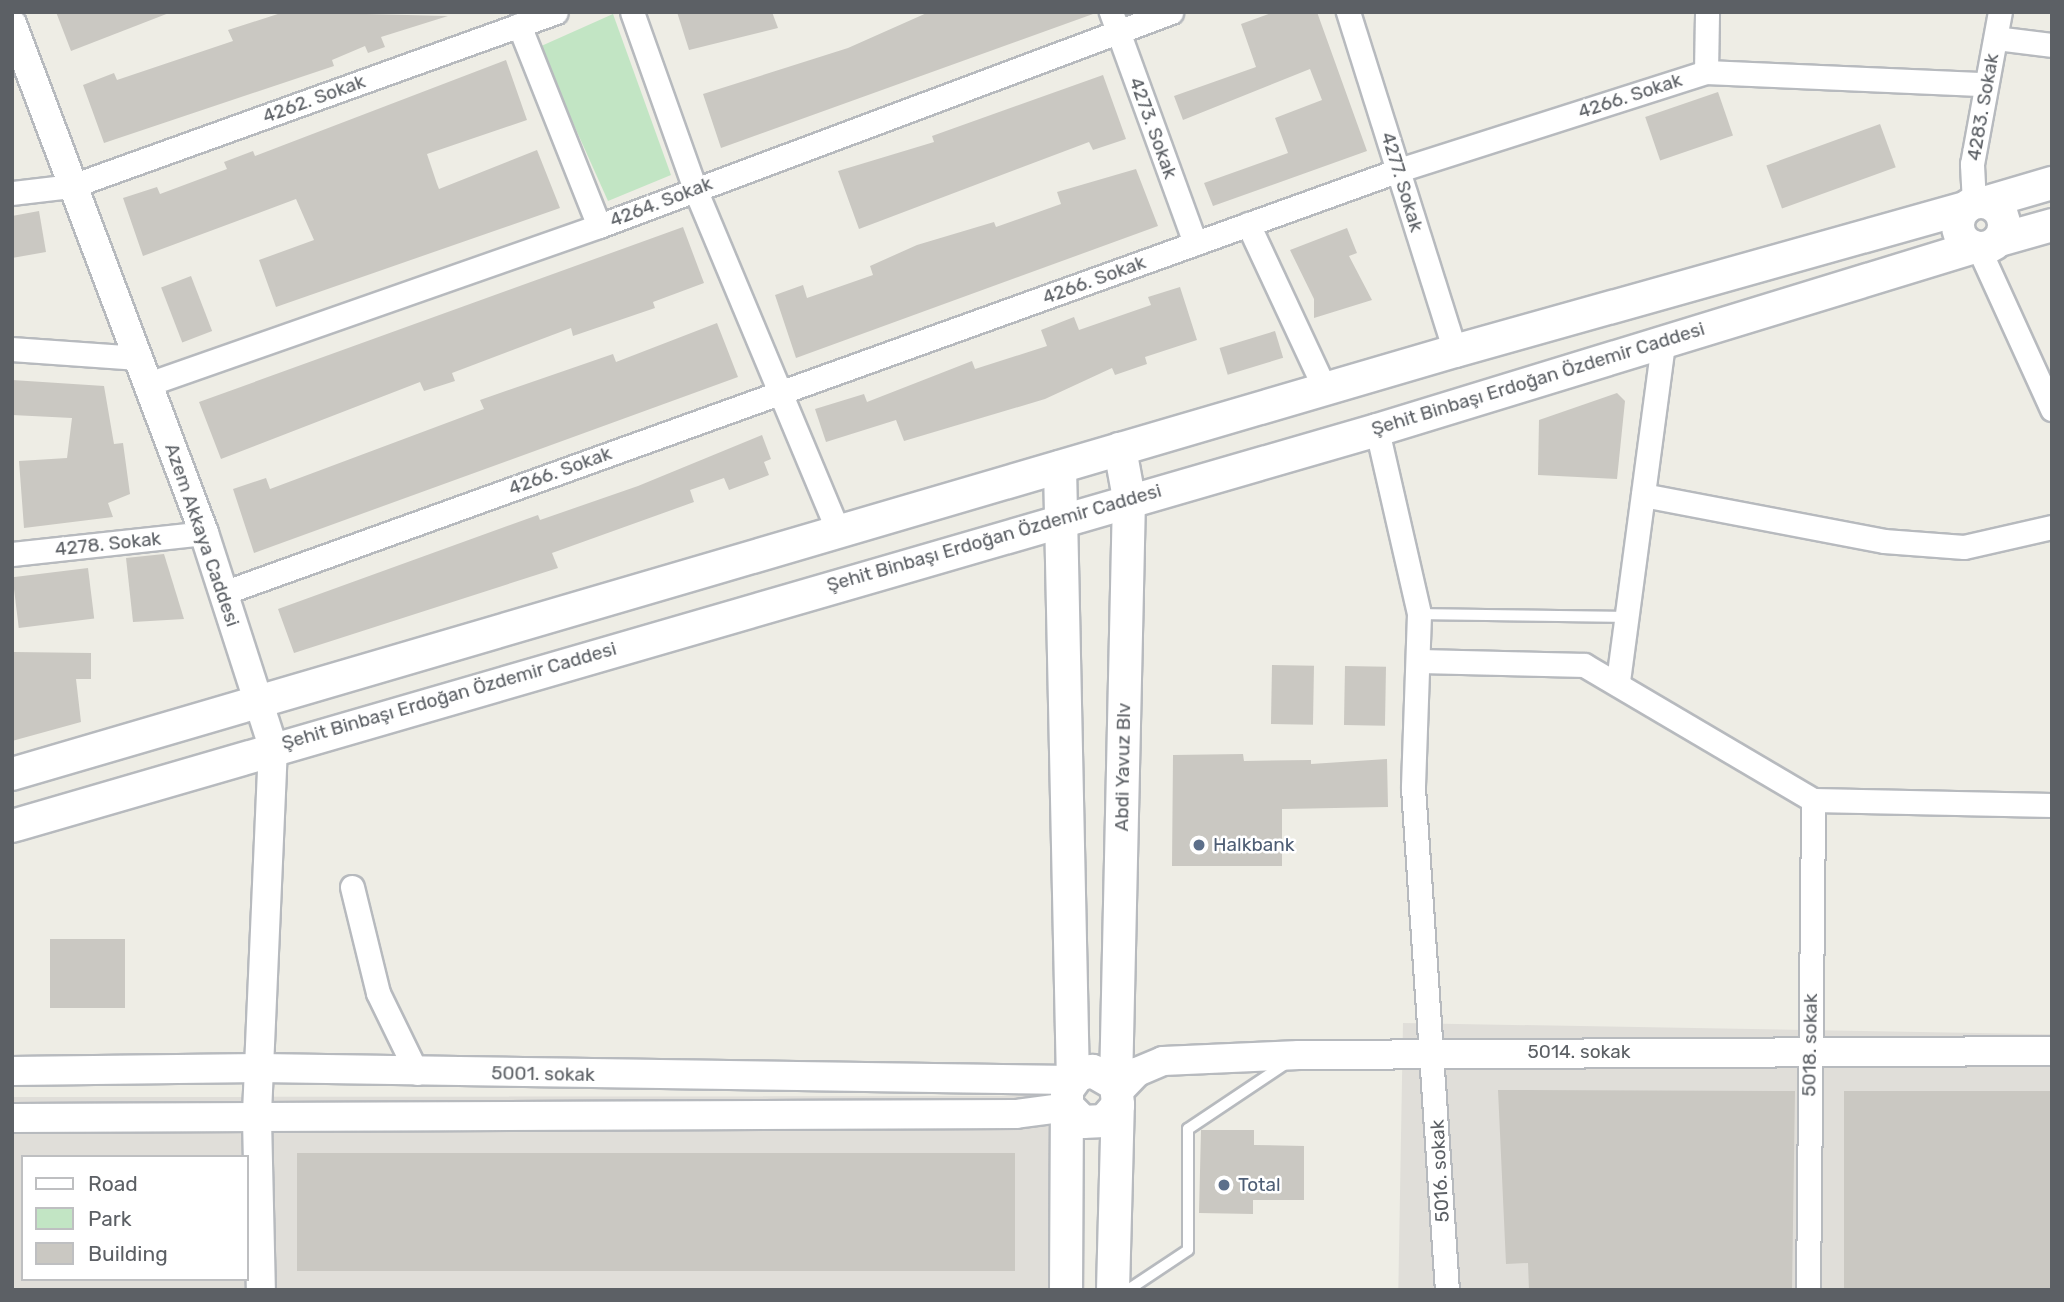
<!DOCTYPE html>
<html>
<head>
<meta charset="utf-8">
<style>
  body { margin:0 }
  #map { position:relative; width:2064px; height:1302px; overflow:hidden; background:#eeede5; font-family:Rubik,sans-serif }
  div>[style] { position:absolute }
  .industrial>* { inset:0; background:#e0ded9; transform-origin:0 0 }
  .green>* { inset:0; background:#c2e5c4 }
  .building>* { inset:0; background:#cac8c2; transform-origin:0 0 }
  .roads { filter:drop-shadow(2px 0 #b7babe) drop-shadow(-2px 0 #b7babe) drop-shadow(0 2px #b7babe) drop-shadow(0 -2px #b7babe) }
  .service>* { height:10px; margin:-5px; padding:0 5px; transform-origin:5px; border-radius:5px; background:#fff }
  .minor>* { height:23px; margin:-11.5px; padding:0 11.5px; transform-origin:11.5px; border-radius:11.5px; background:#fff }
  .tertiary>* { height:28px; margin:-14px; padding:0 14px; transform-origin:14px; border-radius:14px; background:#fff }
  .secondary>* { height:32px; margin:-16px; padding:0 16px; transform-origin:16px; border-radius:16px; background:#fff }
  .secondary>.ring { margin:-16px; padding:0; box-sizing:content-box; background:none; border:32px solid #fff; border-radius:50% }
  .dots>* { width:19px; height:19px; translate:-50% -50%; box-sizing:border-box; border:4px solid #fff; border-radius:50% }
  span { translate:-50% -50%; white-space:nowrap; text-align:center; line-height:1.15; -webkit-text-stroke:5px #fff; paint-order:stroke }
  .street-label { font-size:19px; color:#5c6065 }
  .service-label { font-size:19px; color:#4e5e75 }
  .left { translate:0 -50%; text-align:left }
  .frame { position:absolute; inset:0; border:14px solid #5c6065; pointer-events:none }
  .legend { position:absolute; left:21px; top:1155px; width:228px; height:126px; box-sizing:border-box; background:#fff; border:2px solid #bebfc1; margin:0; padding:9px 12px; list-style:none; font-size:21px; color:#5c6065 }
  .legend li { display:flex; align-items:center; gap:14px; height:35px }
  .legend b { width:35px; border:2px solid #bebfc1 }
</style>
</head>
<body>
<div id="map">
  <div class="industrial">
    <i style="left:1403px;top:1023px;width:649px;height:267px;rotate:1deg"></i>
    <i style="clip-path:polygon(evenodd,1047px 1096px,1082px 1130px,1085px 1290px,12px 1290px,12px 1097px,1047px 1096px,23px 1157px,247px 1157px,247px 1279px,23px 1279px,23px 1157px)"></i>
  </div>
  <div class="green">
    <i style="clip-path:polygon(613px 14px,671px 175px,608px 201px,539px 47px)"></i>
  </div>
  <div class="building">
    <i style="clip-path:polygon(56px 12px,169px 12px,169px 13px,71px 51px)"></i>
    <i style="clip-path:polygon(284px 12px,448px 16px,381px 37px,385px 47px,368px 53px,365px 46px,332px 60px,334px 66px,104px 143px,83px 85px,114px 73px,117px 80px,233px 41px,228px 30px)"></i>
    <i style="clip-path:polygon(677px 12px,772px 12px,778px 28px,689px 50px)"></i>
    <i style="clip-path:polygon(929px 12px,1093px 14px,721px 148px,703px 94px,848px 48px)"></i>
    <i style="clip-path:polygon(1274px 12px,1317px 12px,1367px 151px,1213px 206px,1204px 183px,1288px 153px,1275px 118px,1322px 100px,1310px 69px,1183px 120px,1174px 96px,1256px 67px,1241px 24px)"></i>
    <i style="clip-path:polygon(506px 60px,527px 120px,427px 154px,437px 184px,439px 189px,537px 150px,560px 208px,276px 307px,259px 260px,314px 240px,296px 199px,143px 256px,123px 198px,157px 187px,160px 194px,227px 169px,224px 162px,253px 151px,255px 156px)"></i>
    <i style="clip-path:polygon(1103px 75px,1126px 139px,1093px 150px,1089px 142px,859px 229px,838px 171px,934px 142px,932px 136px)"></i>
    <i style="left:1718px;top:92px;width:46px;height:77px;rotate:71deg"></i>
    <i style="left:1880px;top:124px;width:46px;height:121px;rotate:70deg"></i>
    <i style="clip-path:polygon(1136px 169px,1158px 226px,796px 358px,775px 295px,803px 285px,807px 298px,873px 275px,870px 266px,917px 245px,994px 222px,996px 227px,1061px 204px,1057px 192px)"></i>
    <i style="clip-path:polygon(39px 211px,46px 252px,12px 258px,12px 216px)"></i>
    <i style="clip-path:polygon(683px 227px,704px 283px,653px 302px,655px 308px,573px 336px,571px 328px,452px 373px,455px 381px,424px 391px,420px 382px,221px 459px,199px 402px)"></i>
    <i style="clip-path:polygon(1347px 228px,1357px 253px,1349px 256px,1372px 300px,1314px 318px,1314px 299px,1290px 250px)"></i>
    <i style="left:191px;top:276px;width:59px;height:32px;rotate:69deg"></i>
    <i style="clip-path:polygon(1180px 287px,1197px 340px,1145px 357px,1147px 364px,1115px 375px,1112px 368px,1045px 399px,904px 441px,896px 420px,826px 442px,815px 409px,864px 394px,867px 402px,972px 361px,975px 369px,1047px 346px,1041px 330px,1074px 317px,1079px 330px,1151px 305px,1148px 297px)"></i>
    <i style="clip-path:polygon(717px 323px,738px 377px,254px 553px,233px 489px,266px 478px,270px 489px,484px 409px,480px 400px,613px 354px,616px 362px)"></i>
    <i style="left:1275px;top:331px;width:28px;height:58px;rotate:73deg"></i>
    <i style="clip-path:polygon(12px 380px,104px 386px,114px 444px,123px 443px,130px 494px,108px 503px,113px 517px,24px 528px,19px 461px,67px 458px,72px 418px,12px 415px)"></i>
    <i style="clip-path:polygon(1617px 393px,1625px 401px,1617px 479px,1538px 475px,1539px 420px)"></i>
    <i style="clip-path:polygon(762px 435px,771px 459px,764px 462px,769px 475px,729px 490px,724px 478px,690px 490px,694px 502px,552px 553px,558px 568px,294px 653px,278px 609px,538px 515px,540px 520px,638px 486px)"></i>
    <i style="clip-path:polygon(164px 554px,184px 619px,133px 622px,126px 558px)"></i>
    <i style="left:88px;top:568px;width:51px;height:76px;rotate:83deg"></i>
    <i style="clip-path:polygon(14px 652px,91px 653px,91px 679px,76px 679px,81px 722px,12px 741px)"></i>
    <i style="left:1272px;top:665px;width:42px;height:59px;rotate:1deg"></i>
    <i style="left:1345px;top:666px;width:41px;height:59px;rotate:1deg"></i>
    <i style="clip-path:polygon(1243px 754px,1244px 761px,1311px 760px,1311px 764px,1387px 759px,1388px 807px,1282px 809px,1282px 866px,1172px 866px,1173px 755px)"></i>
    <i style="left:50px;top:939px;width:75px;height:69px"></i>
    <i style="clip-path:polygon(1498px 1090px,1795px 1091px,1792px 1290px,1529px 1290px,1528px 1263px,1506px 1264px)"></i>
    <i style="left:1844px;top:1091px;width:208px;height:199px"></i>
    <i style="clip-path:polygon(1201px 1130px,1254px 1130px,1254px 1145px,1304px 1146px,1304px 1200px,1253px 1200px,1253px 1214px,1199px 1213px)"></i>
    <i style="left:1015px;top:1153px;width:118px;height:718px;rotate:90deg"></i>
  </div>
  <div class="roads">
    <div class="service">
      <i style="left:1419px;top:614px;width:207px;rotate:0.8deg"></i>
      <i style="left:1128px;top:1290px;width:72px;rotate:-33.7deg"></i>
      <i style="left:1188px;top:1250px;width:121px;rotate:-90deg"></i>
      <i style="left:1188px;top:1129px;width:120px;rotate:-33.8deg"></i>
    </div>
    <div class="minor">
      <i style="left:632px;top:12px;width:188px;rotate:70.4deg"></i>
      <i style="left:695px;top:189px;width:371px;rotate:67.3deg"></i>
      <i style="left:1111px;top:12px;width:246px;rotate:70deg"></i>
      <i style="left:1348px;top:12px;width:355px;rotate:72.5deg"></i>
      <i style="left:519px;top:25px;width:216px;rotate:68.3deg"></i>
      <i style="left:1996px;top:38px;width:56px;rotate:7.1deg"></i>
      <i style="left:1706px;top:72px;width:60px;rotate:-89deg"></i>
      <i style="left:12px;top:193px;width:60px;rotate:-6.7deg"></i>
      <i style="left:72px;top:186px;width:514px;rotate:-19.77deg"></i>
      <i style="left:1974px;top:203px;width:39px;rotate:-93deg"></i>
      <i style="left:1972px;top:164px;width:155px;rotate:-79.6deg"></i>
      <i style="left:1248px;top:224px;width:182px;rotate:65deg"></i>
      <i style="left:1979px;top:249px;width:176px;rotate:65.5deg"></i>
      <i style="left:12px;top:349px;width:126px;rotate:4.1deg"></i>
      <i style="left:148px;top:384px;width:478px;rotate:-19.3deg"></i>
      <i style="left:599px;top:226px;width:611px;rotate:-20.51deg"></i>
      <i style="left:1377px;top:430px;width:189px;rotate:77.1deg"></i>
      <i style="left:1419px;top:614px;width:174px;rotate:92deg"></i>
      <i style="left:1413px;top:788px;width:503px;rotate:86.13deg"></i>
      <i style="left:1643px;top:495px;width:245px;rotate:10.8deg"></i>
      <i style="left:1884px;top:541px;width:80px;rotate:4.3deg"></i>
      <i style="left:1964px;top:547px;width:90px;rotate:-12.8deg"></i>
      <i style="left:12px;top:554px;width:193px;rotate:-6.2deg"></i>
      <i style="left:223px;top:593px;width:1250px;rotate:-19.78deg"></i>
      <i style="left:1399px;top:170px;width:322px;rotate:-17.7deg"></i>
      <i style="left:1706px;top:72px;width:279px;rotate:2.5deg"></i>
      <i style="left:1421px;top:661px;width:163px;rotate:1.4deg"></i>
      <i style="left:1584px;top:665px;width:266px;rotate:30.5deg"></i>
      <i style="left:1813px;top:800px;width:239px;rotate:1.2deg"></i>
      <i style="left:1618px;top:681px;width:346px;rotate:-82.4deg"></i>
      <i style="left:352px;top:887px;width:109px;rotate:76.2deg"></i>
      <i style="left:378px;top:993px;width:89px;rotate:64deg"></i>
      <i style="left:1808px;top:1290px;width:490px;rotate:-89.4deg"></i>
    </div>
    <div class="tertiary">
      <i style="left:12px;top:24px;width:544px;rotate:69.33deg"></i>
      <i style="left:204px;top:533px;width:225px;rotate:72.1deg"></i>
      <i style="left:273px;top:747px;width:372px;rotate:92.5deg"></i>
      <i style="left:257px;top:1119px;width:171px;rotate:88.7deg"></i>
      <i style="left:12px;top:1071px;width:248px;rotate:-0.7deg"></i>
      <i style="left:260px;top:1068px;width:813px;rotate:0.85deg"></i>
      <i style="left:1118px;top:1092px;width:28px;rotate:-46deg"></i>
      <i style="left:1137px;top:1072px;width:28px;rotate:-23deg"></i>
      <i style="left:1163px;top:1061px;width:136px;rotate:-2.5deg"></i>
      <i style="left:1299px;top:1055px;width:753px;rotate:-0.3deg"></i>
      <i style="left:12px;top:1118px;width:1004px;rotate:-0.23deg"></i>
      <i style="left:1016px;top:1114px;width:52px;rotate:-7.7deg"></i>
    </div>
    <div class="secondary">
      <i class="ring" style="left:1958px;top:202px;width:14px;height:14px"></i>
      <i style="left:1987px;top:202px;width:68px;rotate:-16.3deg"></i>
      <i style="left:1999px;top:240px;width:55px;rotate:-15.8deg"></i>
      <i style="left:1060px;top:467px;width:613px;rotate:88.79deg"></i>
      <i style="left:12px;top:774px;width:1504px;rotate:-16.34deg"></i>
      <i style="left:1455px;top:351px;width:530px;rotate:-15.66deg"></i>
      <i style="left:12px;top:826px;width:1421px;rotate:-16.18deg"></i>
      <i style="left:1377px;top:430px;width:625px;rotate:-17.02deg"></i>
      <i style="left:1116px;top:1085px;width:587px;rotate:-88.73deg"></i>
      <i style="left:1129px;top:498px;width:50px;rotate:-100.4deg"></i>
      <i style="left:1066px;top:1290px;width:200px;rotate:-89.7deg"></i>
      <i style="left:1067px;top:1090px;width:19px;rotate:-54deg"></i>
      <i style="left:1078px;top:1075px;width:15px;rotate:-16deg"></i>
      <i style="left:1092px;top:1071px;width:28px;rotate:30deg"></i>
      <i style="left:1116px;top:1085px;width:20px;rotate:84deg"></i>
      <i style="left:1118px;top:1105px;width:21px;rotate:131deg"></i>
      <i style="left:1104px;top:1121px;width:21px;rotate:177deg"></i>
      <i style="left:1083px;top:1122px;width:21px;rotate:-135deg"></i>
      <i style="left:1113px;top:1290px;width:185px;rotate:-88.5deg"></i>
    </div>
  </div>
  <div class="dots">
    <i style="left:1199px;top:845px;background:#5c6f8a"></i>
    <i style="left:1224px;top:1185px;background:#5c6f8a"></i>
  </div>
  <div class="street-label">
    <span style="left:1630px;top:96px;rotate:-18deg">4266. Sokak</span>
    <span style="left:314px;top:99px;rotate:-20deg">4262. Sokak</span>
    <span style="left:1983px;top:107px;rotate:-80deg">4283. Sokak</span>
    <span style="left:1153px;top:128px;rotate:70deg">4273. Sokak</span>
    <span style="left:1402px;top:182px;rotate:73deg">4277. Sokak</span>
    <span style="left:661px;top:202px;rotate:-21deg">4264. Sokak</span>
    <span style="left:1094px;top:280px;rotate:-20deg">4266. Sokak</span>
    <span style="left:1538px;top:379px;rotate:-17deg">Şehit Binbaşı Erdoğan Özdemir Caddesi</span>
    <span style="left:560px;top:471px;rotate:-20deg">4266. Sokak</span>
    <span style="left:202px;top:535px;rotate:71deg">Azem Akkaya Caddesi</span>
    <span style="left:994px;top:538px;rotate:-16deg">Şehit Binbaşı Erdoğan Özdemir Caddesi</span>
    <span style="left:108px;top:544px;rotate:-6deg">4278. Sokak</span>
    <span style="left:449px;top:696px;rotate:-16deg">Şehit Binbaşı Erdoğan Özdemir Caddesi</span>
    <span style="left:1123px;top:767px;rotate:-89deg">Abdi Yavuz Blv</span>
    <span style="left:1810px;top:1045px;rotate:-89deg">5018. sokak</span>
    <span style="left:1579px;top:1052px">5014. sokak</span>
    <span style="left:543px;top:1074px;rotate:1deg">5001. sokak</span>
    <span style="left:1440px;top:1171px;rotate:-93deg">5016. sokak</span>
  </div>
  <div class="service-label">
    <span class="left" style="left:1213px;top:845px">Halkbank</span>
    <span class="left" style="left:1238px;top:1185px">Total</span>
  </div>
  <div class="frame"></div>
  <ul class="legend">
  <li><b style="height:9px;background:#fff"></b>Road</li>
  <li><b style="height:19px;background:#c2e5c4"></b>Park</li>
  <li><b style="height:19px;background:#cac8c2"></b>Building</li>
  </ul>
</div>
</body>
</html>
